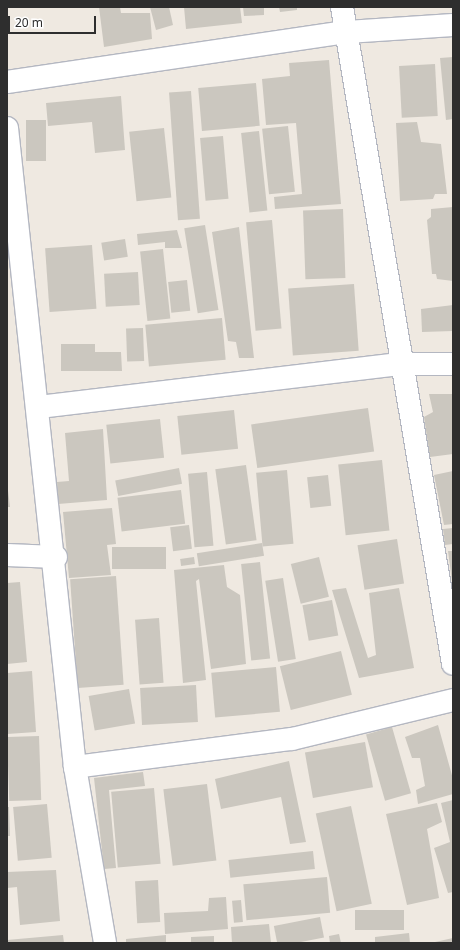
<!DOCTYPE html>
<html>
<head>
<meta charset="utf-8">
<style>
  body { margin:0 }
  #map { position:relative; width:460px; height:950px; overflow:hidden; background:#efe9e1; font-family:"Noto Sans",sans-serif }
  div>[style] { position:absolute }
  .building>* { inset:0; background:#cbc7bf; transform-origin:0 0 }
  .roads { filter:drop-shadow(1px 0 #b4b7c1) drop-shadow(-1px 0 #b4b7c1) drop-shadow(0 1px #b4b7c1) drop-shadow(0 -1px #b4b7c1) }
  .minor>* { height:22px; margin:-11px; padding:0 11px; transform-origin:11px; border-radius:11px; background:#fff }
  span { translate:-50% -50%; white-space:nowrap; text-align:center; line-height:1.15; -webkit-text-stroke:3.5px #fff; paint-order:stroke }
  .frame { position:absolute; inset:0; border:8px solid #2e2e2e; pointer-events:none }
  .scale { position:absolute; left:8px; top:16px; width:88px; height:18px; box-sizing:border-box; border:2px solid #2e2e2e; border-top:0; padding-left:5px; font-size:12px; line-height:14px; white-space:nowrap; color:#2e2e2e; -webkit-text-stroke:3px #fff; paint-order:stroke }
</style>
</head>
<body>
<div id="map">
  <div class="building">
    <i style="clip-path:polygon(99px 7px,120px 7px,121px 13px,150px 13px,152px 39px,104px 47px)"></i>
    <i style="clip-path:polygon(150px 7px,169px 7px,173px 25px,156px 30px)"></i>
    <i style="clip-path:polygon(184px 7px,240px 7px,242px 23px,186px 29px)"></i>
    <i style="clip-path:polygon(243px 7px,264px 7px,264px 15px,244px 16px)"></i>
    <i style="clip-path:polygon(279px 7px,297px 7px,297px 10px,280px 12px)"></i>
    <i style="clip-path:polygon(453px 57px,453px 119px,446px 120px,440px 58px)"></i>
    <i style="clip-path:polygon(329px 60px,341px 204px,275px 209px,274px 197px,302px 194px,296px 123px,266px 125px,262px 79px,290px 76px,289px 63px)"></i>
    <i style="left:435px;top:64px;width:52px;height:36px;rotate:87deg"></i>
    <i style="left:256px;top:83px;width:43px;height:58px;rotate:85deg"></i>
    <i style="left:191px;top:91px;width:128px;height:22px;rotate:86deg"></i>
    <i style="clip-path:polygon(121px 96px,125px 150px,95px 153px,92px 122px,48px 126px,46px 103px)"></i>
    <i style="left:26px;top:120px;width:20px;height:41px"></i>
    <i style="clip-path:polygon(417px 122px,421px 142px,441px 144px,447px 194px,435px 194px,433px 199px,400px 201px,396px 123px)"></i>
    <i style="left:288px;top:126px;width:66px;height:26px;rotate:84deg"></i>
    <i style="left:164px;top:128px;width:70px;height:35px;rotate:84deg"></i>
    <i style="left:259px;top:131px;width:80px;height:18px;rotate:84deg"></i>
    <i style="left:223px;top:136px;width:63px;height:23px;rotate:85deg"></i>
    <i style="clip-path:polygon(453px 207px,453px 281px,437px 279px,436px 274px,432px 274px,427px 220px,431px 217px,431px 209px)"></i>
    <i style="left:343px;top:209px;width:69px;height:40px;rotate:88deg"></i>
    <i style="left:272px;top:220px;width:109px;height:26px;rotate:85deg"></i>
    <i style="left:205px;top:225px;width:86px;height:21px;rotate:81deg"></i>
    <i style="clip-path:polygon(239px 227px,254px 358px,239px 358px,236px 342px,228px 341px,212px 232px)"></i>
    <i style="clip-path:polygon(177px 230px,182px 248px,165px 248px,165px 242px,138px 245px,137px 234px)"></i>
    <i style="left:125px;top:239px;width:18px;height:24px;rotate:81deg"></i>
    <i style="left:92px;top:245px;width:64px;height:47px;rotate:86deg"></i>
    <i style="left:163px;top:249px;width:70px;height:23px;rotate:84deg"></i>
    <i style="left:138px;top:272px;width:33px;height:34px;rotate:87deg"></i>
    <i style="left:187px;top:280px;width:31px;height:19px;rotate:84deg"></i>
    <i style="left:354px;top:284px;width:67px;height:66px;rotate:86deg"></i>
    <i style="clip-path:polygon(453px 305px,453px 331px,422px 332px,421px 309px)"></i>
    <i style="left:222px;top:318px;width:42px;height:77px;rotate:85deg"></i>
    <i style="left:143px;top:328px;width:33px;height:17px;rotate:88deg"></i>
    <i style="clip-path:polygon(61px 344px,95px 344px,95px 352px,121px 352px,122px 371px,61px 371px)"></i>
    <i style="clip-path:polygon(429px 394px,453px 394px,453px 454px,430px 457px,424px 417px,433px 412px)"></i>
    <i style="left:368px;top:408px;width:44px;height:118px;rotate:82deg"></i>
    <i style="left:234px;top:410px;width:39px;height:57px;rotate:84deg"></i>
    <i style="left:160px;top:419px;width:39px;height:54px;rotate:84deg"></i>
    <i style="clip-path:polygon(103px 429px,107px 500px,58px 504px,57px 482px,69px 481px,65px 433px)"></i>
    <i style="left:382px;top:460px;width:71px;height:44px;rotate:84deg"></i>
    <i style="left:246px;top:465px;width:76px;height:31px;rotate:82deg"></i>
    <i style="left:179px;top:468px;width:16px;height:65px;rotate:79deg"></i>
    <i style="left:287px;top:470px;width:74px;height:31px;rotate:85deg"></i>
    <i style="clip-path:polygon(453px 471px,453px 524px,444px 525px,434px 475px)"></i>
    <i style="left:207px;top:472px;width:74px;height:19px;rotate:85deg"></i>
    <i style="left:328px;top:475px;width:31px;height:21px;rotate:84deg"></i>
    <i style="clip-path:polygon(7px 482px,10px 507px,7px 507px)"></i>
    <i style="left:181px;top:490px;width:34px;height:64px;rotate:83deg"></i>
    <i style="clip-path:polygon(112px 508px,116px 544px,107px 545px,111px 575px,69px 578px,63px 512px)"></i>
    <i style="left:189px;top:525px;width:24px;height:19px;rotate:83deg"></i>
    <i style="clip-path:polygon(453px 528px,453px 544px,445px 545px,443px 529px)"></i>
    <i style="left:397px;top:539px;width:45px;height:40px;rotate:81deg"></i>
    <i style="left:262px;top:543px;width:13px;height:66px;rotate:81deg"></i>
    <i style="left:166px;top:547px;width:22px;height:54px;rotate:90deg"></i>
    <i style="clip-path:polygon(448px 551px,453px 551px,453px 581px,452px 581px)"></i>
    <i style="left:194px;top:557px;width:7px;height:14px;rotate:82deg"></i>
    <i style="left:319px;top:557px;width:41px;height:29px;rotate:76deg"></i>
    <i style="left:260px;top:562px;width:97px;height:19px;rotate:84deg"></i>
    <i style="clip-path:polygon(224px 565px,227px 587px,240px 595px,246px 664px,211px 669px,199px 579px,196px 581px,206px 680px,183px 683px,174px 570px)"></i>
    <i style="left:116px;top:576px;width:109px;height:46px;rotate:86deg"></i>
    <i style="left:283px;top:578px;width:82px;height:18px;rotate:81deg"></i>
    <i style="clip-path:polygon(20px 582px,27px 662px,7px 664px,7px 583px)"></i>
    <i style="clip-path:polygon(346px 588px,368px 658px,376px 655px,369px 593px,399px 588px,414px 668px,359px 678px,332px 590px)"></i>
    <i style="left:332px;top:600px;width:36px;height:30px;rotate:80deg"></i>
    <i style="left:159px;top:618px;width:65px;height:24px;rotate:86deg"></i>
    <i style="left:341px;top:651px;width:45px;height:63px;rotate:76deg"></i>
    <i style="left:276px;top:667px;width:45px;height:65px;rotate:85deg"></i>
    <i style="clip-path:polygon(32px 671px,36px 732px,7px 734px,7px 673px)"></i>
    <i style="left:196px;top:685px;width:37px;height:56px;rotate:87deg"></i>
    <i style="left:129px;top:689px;width:35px;height:41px;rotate:80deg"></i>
    <i style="clip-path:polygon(438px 725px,453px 779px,453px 794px,418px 804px,416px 790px,425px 786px,420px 758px,412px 758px,405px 737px)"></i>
    <i style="left:392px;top:727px;width:69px;height:27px;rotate:74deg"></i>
    <i style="left:39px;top:736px;width:64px;height:32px;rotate:88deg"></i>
    <i style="left:365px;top:742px;width:46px;height:61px;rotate:80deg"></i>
    <i style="clip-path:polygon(289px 761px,306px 842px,290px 844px,281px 797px,221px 809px,215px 779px)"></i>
    <i style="clip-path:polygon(143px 772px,145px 786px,109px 790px,116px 868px,104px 869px,94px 778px)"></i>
    <i style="left:207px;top:784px;width:77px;height:44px;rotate:83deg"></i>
    <i style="left:154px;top:788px;width:76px;height:43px;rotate:85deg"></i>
    <i style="clip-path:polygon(453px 800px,453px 892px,448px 893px,434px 848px,450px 842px,441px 803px)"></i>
    <i style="clip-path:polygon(437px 803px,442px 822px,427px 829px,439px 898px,407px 905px,386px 814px)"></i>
    <i style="left:47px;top:804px;width:54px;height:34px;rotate:85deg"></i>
    <i style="left:351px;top:806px;width:100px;height:36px;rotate:78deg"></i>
    <i style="clip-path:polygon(7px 807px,9px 807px,10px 836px,7px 836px)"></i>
    <i style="left:313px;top:851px;width:18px;height:85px;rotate:84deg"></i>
    <i style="clip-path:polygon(56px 870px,60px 921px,20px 925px,17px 887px,7px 888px,7px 872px)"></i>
    <i style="left:327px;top:877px;width:36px;height:84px;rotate:85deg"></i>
    <i style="left:158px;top:880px;width:42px;height:23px;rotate:87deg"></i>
    <i style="clip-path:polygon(226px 897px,228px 929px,165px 934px,164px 913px,208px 911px,209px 898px)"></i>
    <i style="left:241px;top:900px;width:22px;height:9px;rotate:85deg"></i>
    <i style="left:404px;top:910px;width:20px;height:49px;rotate:90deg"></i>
    <i style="left:320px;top:917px;width:21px;height:47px;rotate:79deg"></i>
    <i style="clip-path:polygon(269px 924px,271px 943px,232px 943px,231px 927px)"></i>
    <i style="clip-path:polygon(409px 933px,410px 943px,375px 943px,375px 937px)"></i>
    <i style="clip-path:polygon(339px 934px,341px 943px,330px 943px,329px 936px)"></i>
    <i style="clip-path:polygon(63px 935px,64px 943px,7px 943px,7px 940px)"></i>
    <i style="clip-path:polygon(166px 935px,166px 943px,126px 943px,126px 939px)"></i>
    <i style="clip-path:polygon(214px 936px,214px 943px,191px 943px,191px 937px)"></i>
    <i style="clip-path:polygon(453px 938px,453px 943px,435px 943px,435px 942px)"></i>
  </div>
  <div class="roads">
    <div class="minor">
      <i style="left:342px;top:7px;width:666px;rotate:80.41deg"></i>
      <i style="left:7px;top:82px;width:344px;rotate:-8.4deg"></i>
      <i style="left:347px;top:32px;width:106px;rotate:-3.8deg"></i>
      <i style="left:7px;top:128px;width:643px;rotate:83.93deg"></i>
      <i style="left:75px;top:767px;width:179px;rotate:80.3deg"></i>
      <i style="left:39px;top:407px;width:365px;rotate:-6.8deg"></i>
      <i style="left:401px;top:364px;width:52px"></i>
      <i style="left:7px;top:555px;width:49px;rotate:2.3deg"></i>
      <i style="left:75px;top:767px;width:219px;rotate:-7.4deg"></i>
      <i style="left:292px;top:739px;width:166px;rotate:-13.6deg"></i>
    </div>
  </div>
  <div class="frame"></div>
  <div class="scale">20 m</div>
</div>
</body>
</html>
